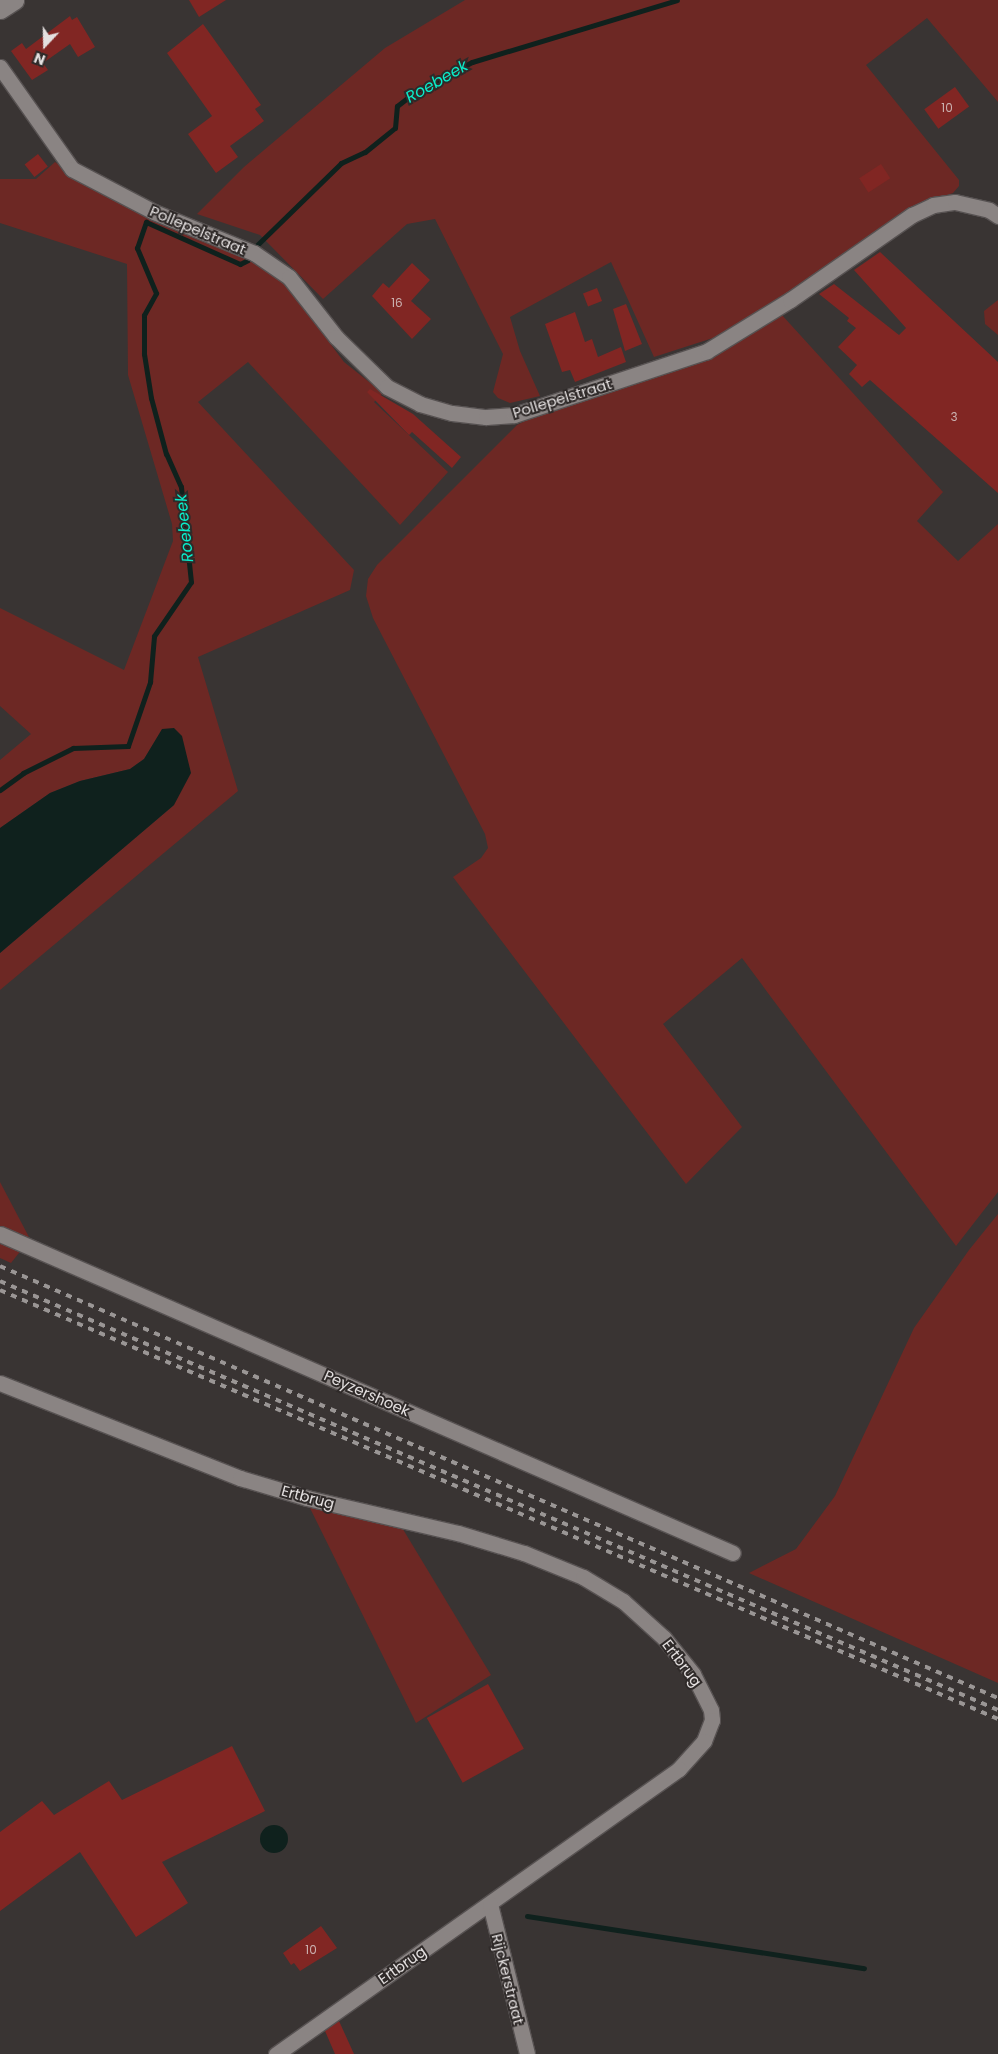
<!DOCTYPE html>
<html>
<head>
<meta charset="utf-8">
<style>
  body { margin:0 }
  #map { position:relative; width:998px; height:2054px; overflow:hidden; background:#393433; font-family:Poppins,sans-serif }
  div>[style] { position:absolute }
  .green>* { inset:0; background:#6d2824 }
  .water>* { inset:0; background:#0f211d }
  .round { border-radius:50% }
  .stream>* { height:5px; margin:-2.5px; padding:0 2.5px; transform-origin:2.5px; border-radius:2.5px; background:#0f211d }
  .building>* { inset:0; background:#812623; transform-origin:0 0 }
  .roads { filter:drop-shadow(1px 0 #575252) drop-shadow(-1px 0 #575252) drop-shadow(0 1px #575252) drop-shadow(0 -1px #575252) }
  .minor>* { height:15px; margin:-7.5px; padding:0 7.5px; transform-origin:7.5px; border-radius:7.5px; background:#8a8483 }
  .tertiary>* { height:19px; margin:-9.5px; padding:0 9.5px; transform-origin:9.5px; border-radius:9.5px; background:#8a8483 }
  .rail>* { height:4px; margin-top:-2px; transform-origin:0; background:repeating-linear-gradient(90deg,#9a9695 0 6px,transparent 0 12px) }
  span { translate:-50% -50%; white-space:nowrap; text-align:center; line-height:1.15; -webkit-text-stroke:4px #2f2a29; paint-order:stroke }
  .number-label { font-size:12px; color:#cbb2b1 }
  .number-label span { -webkit-text-stroke-width:0 }
  .street-label { font-size:15px; color:#e4e0e0 }
  .water-label { font-size:16px; color:#0aecca; font-style:italic }
  .north { position:absolute; left:20px; top:20px; width:50px; height:50px; -webkit-text-stroke:4px #2f2a29; paint-order:stroke; rotate:201deg; font-size:14px; font-weight:700; line-height:20px; text-align:center; color:#e4e0e0 }
  .north::after { content:''; display:block; margin:auto; width:18px; height:22px; background:#e4e0e0; clip-path:polygon(50% 0,100% 100%,50% 72%,0 100%) }
</style>
</head>
<body>
<div id="map">
  <div class="green">
    <i style="clip-path:polygon(465px 0,998px 0,998px 102px,927px 18px,866px 65px,959px 180px,959px 186px,953px 193px,933px 200px,770px 306px,716px 337px,654px 357px,611px 262px,510px 317px,520px 351px,540px 396px,510px 403px,498px 398px,493px 392px,503px 354px,435px 219px,407px 224px,323px 299px,260px 235px,197px 214px,244px 167px,385px 48px)"></i>
    <i style="clip-path:polygon(55px 162px,94px 189px,257px 262px,286px 285px,344px 362px,383px 393px,374px 402px,448px 472px,400px 525px,248px 362px,198px 402px,354px 570px,350px 590px,198px 657px,238px 791px,0 990px,0 953px,174px 805px,163px 729px,144px 759px,130px 769px,80px 781px,50px 793px,0 828px,0 760px,31px 734px,0 706px,0 608px,124px 670px,173px 541px,172px 524px,128px 375px,127px 264px,0 223px,0 179px,36px 179px)"></i>
    <i style="clip-path:polygon(998px 300px,998px 335px,985px 324px,984px 311px)"></i>
    <i style="clip-path:polygon(781px 314px,943px 492px,917px 521px,958px 561px,998px 524px,998px 1192px,956px 1246px,742px 958px,663px 1024px,742px 1127px,686px 1184px,453px 877px,481px 858px,488px 848px,485px 834px,373px 618px,366px 596px,368px 579px,377px 565px,517px 425px,535px 416px,669px 371px)"></i>
    <i style="clip-path:polygon(0 1182px,30px 1239px,11px 1263px,0 1258px)"></i>
    <i style="clip-path:polygon(998px 1214px,998px 1683px,749px 1573px,796px 1549px,835px 1496px,914px 1328px,969px 1250px)"></i>
    <i style="clip-path:polygon(308px 1504px,401px 1526px,491px 1675px,416px 1723px)"></i>
  </div>
  <div class="water">
    <i style="clip-path:polygon(174px 728px,182px 736px,191px 773px,174px 805px,0 953px,0 828px,50px 793px,80px 781px,130px 769px,144px 759px,162px 729px)"></i>
    <i class="round" style="left:260px;top:1825px;width:28px;height:28px"></i>
  </div>
  <div class="stream">
    <i style="left:255px;top:247px;width:120px;rotate:-44.3deg"></i>
    <i style="left:341px;top:163px;width:26px;rotate:-25deg"></i>
    <i style="left:365px;top:152px;width:38px;rotate:-39deg"></i>
    <i style="left:395px;top:128px;width:22px;rotate:-85deg"></i>
    <i style="left:397px;top:106px;width:24px;rotate:-38deg"></i>
    <i style="left:416px;top:91px;width:63px;rotate:-27.4deg"></i>
    <i style="left:472px;top:62px;width:214px;rotate:-16.8deg"></i>
    <i style="left:0;top:790px;width:29px;rotate:-36deg"></i>
    <i style="left:23px;top:773px;width:56px;rotate:-26.6deg"></i>
    <i style="left:73px;top:748px;width:55px;rotate:-2.1deg"></i>
    <i style="left:128px;top:746px;width:68px;rotate:-71deg"></i>
    <i style="left:150px;top:682px;width:46px;rotate:-85deg"></i>
    <i style="left:154px;top:636px;width:65px;rotate:-55.6deg"></i>
    <i style="left:191px;top:582px;width:96px;rotate:-96deg"></i>
    <i style="left:181px;top:487px;width:36px;rotate:-114deg"></i>
    <i style="left:166px;top:454px;width:58px;rotate:-105deg"></i>
    <i style="left:151px;top:398px;width:45px;rotate:-99deg"></i>
    <i style="left:144px;top:354px;width:39px;rotate:-90deg"></i>
    <i style="left:144px;top:315px;width:25px;rotate:-61deg"></i>
    <i style="left:156px;top:293px;width:49px;rotate:-112.9deg"></i>
    <i style="left:137px;top:248px;width:28px;rotate:-71deg"></i>
    <i style="left:146px;top:222px;width:103px;rotate:24.1deg"></i>
    <i style="left:240px;top:264px;width:9px;rotate:-27deg"></i>
    <i style="left:527px;top:1916px;width:341px;rotate:8.8deg"></i>
  </div>
  <div class="building">
    <i style="clip-path:polygon(189px 0,226px 0,199px 17px)"></i>
    <i style="clip-path:polygon(70px 16px,72px 20px,77px 17px,95px 47px,78px 57px,70px 44px,43px 63px,48px 70px,32px 80px,11px 51px,22px 43px,26px 49px)"></i>
    <i style="clip-path:polygon(203px 24px,261px 105px,255px 109px,264px 121px,230px 146px,238px 157px,216px 173px,188px 134px,212px 116px,167px 53px)"></i>
    <i style="left:955px;top:87px;width:24px;height:38px;rotate:54deg"></i>
    <i style="left:38px;top:154px;width:16px;height:17px;rotate:52deg"></i>
    <i style="left:881px;top:164px;width:17px;height:26px;rotate:57deg"></i>
    <i style="clip-path:polygon(880px 252px,998px 362px,998px 493px,870px 380px,862px 387px,849px 374px,857px 365px,838px 347px,856px 328px,847px 321px,849px 318px,819px 294px,834px 284px,899px 335px,906px 328px,854px 270px)"></i>
    <i style="clip-path:polygon(412px 263px,430px 280px,411px 301px,431px 319px,412px 339px,372px 296px,383px 283px,389px 288px)"></i>
    <i style="left:597px;top:288px;width:14px;height:15px;rotate:69deg"></i>
    <i style="clip-path:polygon(626px 304px,642px 344px,625px 351px,613px 309px)"></i>
    <i style="clip-path:polygon(575px 312px,585px 342px,592px 339px,598px 357px,621px 347px,626px 362px,575px 382px,570px 370px,562px 372px,545px 324px)"></i>
    <i style="clip-path:polygon(370px 389px,413px 414px,461px 457px,452px 468px,412px 432px,409px 435px,367px 392px)"></i>
    <i style="left:488px;top:1684px;width:74px;height:70px;rotate:61deg"></i>
    <i style="clip-path:polygon(232px 1746px,265px 1811px,162px 1862px,188px 1903px,136px 1937px,80px 1852px,0 1911px,0 1832px,42px 1801px,54px 1815px,109px 1781px,122px 1800px)"></i>
    <i style="clip-path:polygon(321px 1926px,337px 1948px,300px 1971px,294px 1963px,291px 1965px,283px 1953px)"></i>
    <i style="clip-path:polygon(339px 2021px,354px 2054px,335px 2054px,325px 2031px)"></i>
  </div>
  <div class="roads">
    <div class="minor">
      <i style="left:0;top:67px;width:125px;rotate:54.8deg"></i>
      <i style="left:72px;top:169px;width:93px;rotate:27.7deg"></i>
      <i style="left:154px;top:212px;width:108px;rotate:22.3deg"></i>
      <i style="left:254px;top:253px;width:42px;rotate:34.4deg"></i>
      <i style="left:289px;top:277px;width:76px;rotate:51.9deg"></i>
      <i style="left:336px;top:337px;width:71px;rotate:44.4deg"></i>
      <i style="left:387px;top:387px;width:37px;rotate:27deg"></i>
      <i style="left:420px;top:404px;width:33px;rotate:16deg"></i>
      <i style="left:452px;top:413px;width:34px;rotate:7deg"></i>
      <i style="left:486px;top:417px;width:28px;rotate:-4deg"></i>
      <i style="left:514px;top:415px;width:203px;rotate:-18.3deg"></i>
      <i style="left:707px;top:351px;width:97px;rotate:-31.6deg"></i>
      <i style="left:790px;top:300px;width:149px;rotate:-34.9deg"></i>
      <i style="left:912px;top:215px;width:23px;rotate:-25deg"></i>
      <i style="left:933px;top:205px;width:22px;rotate:-8deg"></i>
      <i style="left:955px;top:202px;width:35px;rotate:13deg"></i>
      <i style="left:989px;top:210px;width:11px;rotate:34deg"></i>
      <i style="left:0;top:1234px;width:799px;rotate:23.52deg"></i>
      <i style="left:0;top:1383px;width:258px;rotate:21.6deg"></i>
      <i style="left:240px;top:1478px;width:70px;rotate:16.6deg"></i>
      <i style="left:307px;top:1498px;width:155px;rotate:13.1deg"></i>
      <i style="left:458px;top:1533px;width:69px;rotate:16.9deg"></i>
      <i style="left:524px;top:1553px;width:64px;rotate:22.1deg"></i>
      <i style="left:583px;top:1577px;width:47px;rotate:31deg"></i>
      <i style="left:623px;top:1601px;width:55px;rotate:42.1deg"></i>
      <i style="left:664px;top:1638px;width:46px;rotate:51.1deg"></i>
      <i style="left:693px;top:1674px;width:40px;rotate:63.4deg"></i>
      <i style="left:711px;top:1710px;width:10px;rotate:84deg"></i>
      <i style="left:712px;top:1720px;width:22px;rotate:111deg"></i>
      <i style="left:704px;top:1741px;width:38px;rotate:132deg"></i>
      <i style="left:679px;top:1769px;width:494px;rotate:144.7deg"></i>
      <i style="left:490px;top:1904px;width:154px;rotate:76.1deg"></i>
    </div>
    <div class="tertiary">
      <i style="left:0;top:9px;width:17px;rotate:-33deg"></i>
    </div>
  </div>
  <div class="rail">
    <i style="left:0;top:1266px;width:1087px;rotate:23.41deg"></i>
    <i style="left:0;top:1281px;width:1086px;rotate:23.26deg"></i>
    <i style="left:0;top:1290px;width:1086px;rotate:23.26deg"></i>
  </div>
  <div class="number-label">
    <span style="left:947px;top:108px">10</span>
    <span style="left:397px;top:303px">16</span>
    <span style="left:954px;top:417px">3</span>
    <span style="left:311px;top:1950px">10</span>
  </div>
  <div class="street-label">
    <span style="left:198px;top:230px;rotate:23deg">Pollepelstraat</span>
    <span style="left:562px;top:398px;rotate:-17deg">Pollepelstraat</span>
    <span style="left:367px;top:1393px;rotate:24deg">Peyzershoek</span>
    <span style="left:308px;top:1497px;rotate:15deg">Ertbrug</span>
    <span style="left:682px;top:1663px;rotate:53deg">Ertbrug</span>
    <span style="left:402px;top:1965px;rotate:-35deg">Ertbrug</span>
    <span style="left:508px;top:1979px;rotate:76deg">Rijckerstraat</span>
  </div>
  <div class="water-label">
    <span style="left:437px;top:82px;rotate:-30deg">Roebeek</span>
    <span style="left:185px;top:528px;rotate:-96deg">Roebeek</span>
  </div>
  <div class="north">N</div>
</div>
</body>
</html>
